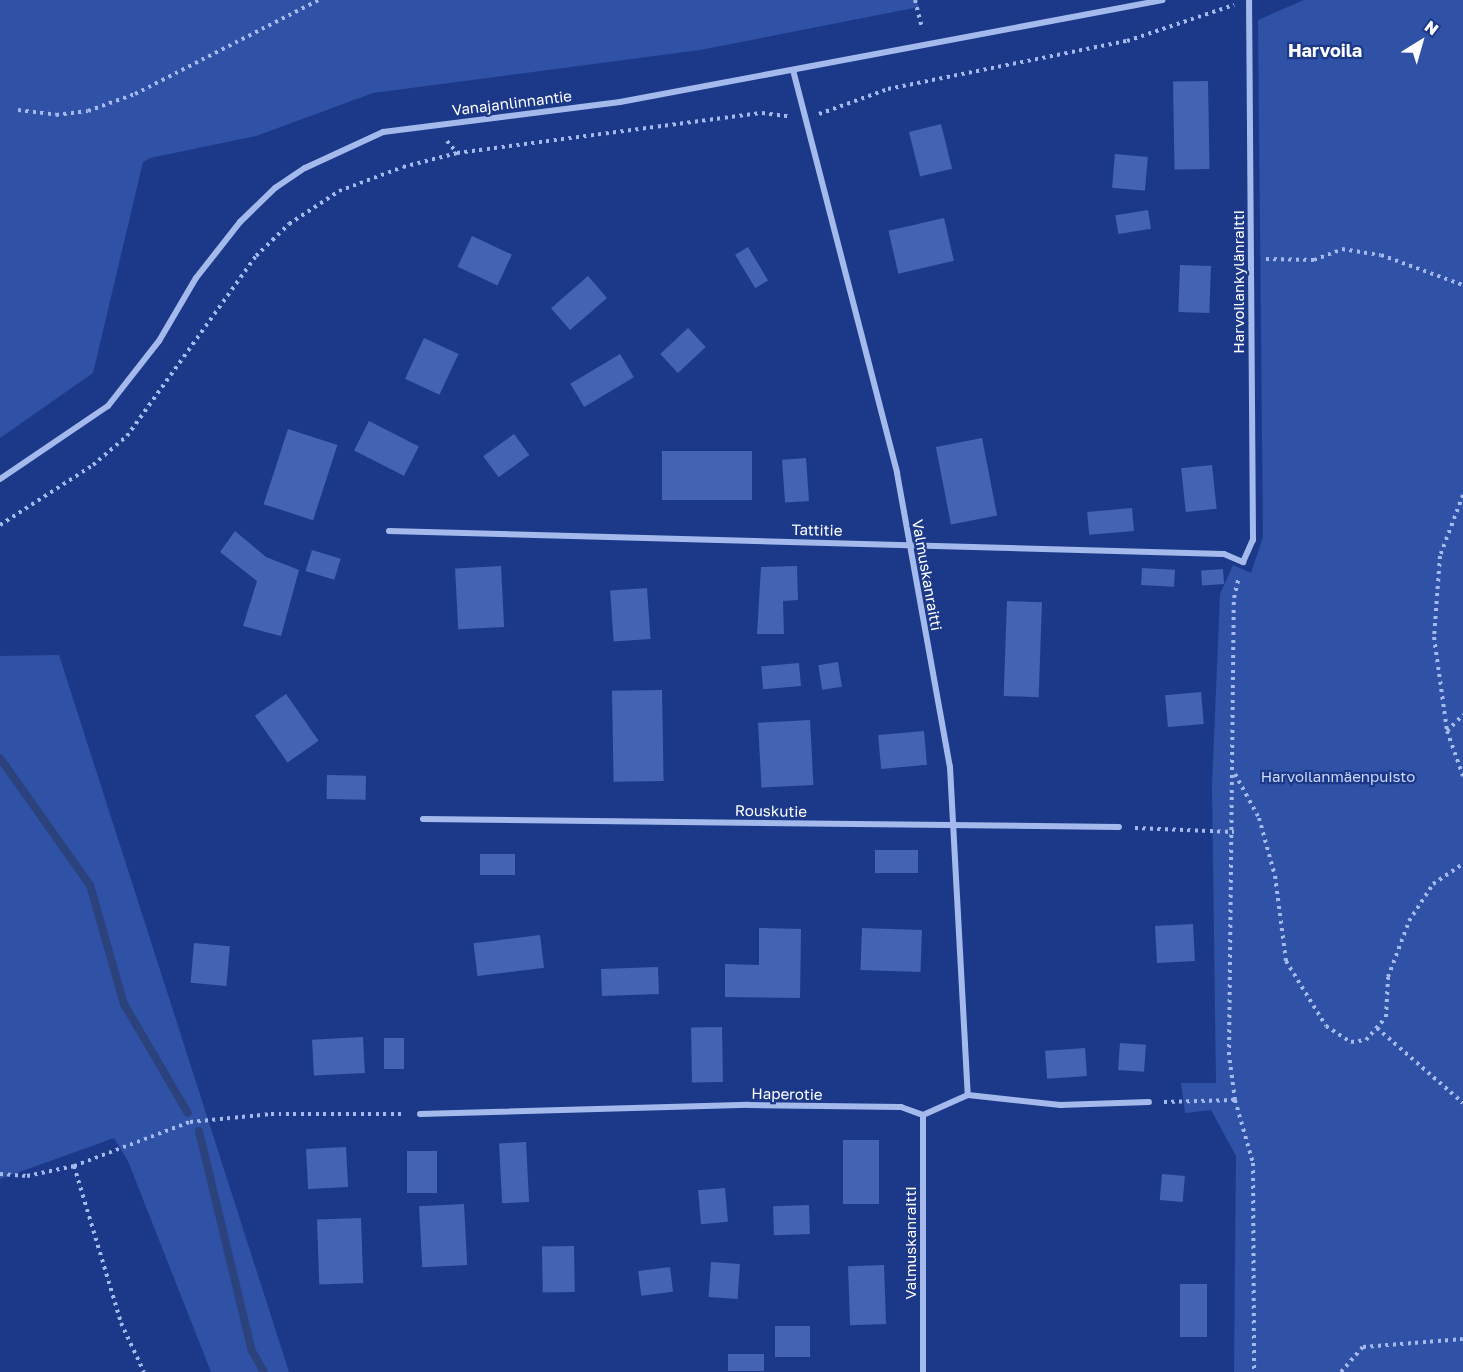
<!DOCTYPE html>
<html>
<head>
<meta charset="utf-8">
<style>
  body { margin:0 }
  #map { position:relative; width:1463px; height:1372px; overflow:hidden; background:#1c3989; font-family:"Golos Text",sans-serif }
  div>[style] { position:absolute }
  .green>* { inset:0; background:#2f52a6 }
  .stream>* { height:8px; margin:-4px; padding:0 4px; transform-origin:4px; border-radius:4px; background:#2b427d }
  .building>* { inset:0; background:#4463b2; transform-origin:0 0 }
  .path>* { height:4px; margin-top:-2px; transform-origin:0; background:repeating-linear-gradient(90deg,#a5baec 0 3px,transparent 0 7.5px) }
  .street>* { height:6px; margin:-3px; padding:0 3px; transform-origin:3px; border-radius:3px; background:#a5baec }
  span { translate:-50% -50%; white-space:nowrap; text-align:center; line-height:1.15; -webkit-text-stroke:4.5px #1c3989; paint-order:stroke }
  .street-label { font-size:15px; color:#fff }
  .park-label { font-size:15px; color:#cad8f9 }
  .quarter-label { font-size:18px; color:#fff; font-weight:700 }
  .north { position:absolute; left:1391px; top:12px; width:60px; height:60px; -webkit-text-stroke:4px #1c3989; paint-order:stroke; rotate:37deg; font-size:16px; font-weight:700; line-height:24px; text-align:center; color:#fff }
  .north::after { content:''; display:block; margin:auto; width:21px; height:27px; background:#fff; clip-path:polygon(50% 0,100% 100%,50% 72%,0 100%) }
</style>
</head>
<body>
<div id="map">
  <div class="green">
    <i style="clip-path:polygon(0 0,917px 0,919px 7px,700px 50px,373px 93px,256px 136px,150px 158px,143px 162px,93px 373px,0 438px)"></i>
    <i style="clip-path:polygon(1304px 0,1463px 0,1463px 1372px,1234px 1372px,1236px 1156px,1211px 1110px,1185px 1113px,1181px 1083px,1216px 1083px,1212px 786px,1220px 594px,1233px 565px,1251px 573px,1263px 537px,1258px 20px)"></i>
    <i style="clip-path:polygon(59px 655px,289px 1372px,211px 1372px,128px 1161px,114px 1138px,0 1179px,0 656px)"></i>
  </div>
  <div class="stream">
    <i style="left:0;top:758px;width:156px;rotate:54.7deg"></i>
    <i style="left:90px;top:885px;width:124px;rotate:74.1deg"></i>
    <i style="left:124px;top:1004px;width:126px;rotate:59.6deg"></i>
    <i style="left:199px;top:1131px;width:226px;rotate:76.5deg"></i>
    <i style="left:252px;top:1351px;width:24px;rotate:60deg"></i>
  </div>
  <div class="building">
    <i style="left:1208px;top:81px;width:88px;height:35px;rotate:89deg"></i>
    <i style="left:941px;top:124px;width:46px;height:33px;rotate:76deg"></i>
    <i style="left:1115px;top:154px;width:33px;height:34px;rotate:5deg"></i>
    <i style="left:1148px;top:210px;width:19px;height:33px;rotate:81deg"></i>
    <i style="left:944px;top:218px;width:44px;height:57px;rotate:77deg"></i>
    <i style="left:472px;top:236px;width:44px;height:34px;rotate:25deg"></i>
    <i style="left:748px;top:247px;width:39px;height:15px;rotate:59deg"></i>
    <i style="left:1180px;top:265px;width:31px;height:47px;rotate:2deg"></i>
    <i style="left:588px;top:276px;width:29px;height:49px;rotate:49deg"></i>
    <i style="left:688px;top:328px;width:26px;height:38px;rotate:47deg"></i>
    <i style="left:424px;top:338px;width:38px;height:45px;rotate:25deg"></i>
    <i style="left:620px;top:354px;width:27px;height:58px;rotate:59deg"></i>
    <i style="left:369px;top:421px;width:56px;height:33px;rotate:27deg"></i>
    <i style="left:288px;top:429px;width:52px;height:79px;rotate:18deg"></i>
    <i style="left:514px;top:434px;width:26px;height:38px;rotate:54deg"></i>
    <i style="left:982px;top:438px;width:79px;height:47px;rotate:79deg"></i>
    <i style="left:662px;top:451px;width:90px;height:49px"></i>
    <i style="left:806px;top:458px;width:43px;height:24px;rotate:86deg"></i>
    <i style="left:1212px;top:465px;width:44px;height:31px;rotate:84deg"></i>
    <i style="left:1132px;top:508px;width:23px;height:45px;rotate:85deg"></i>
    <i style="clip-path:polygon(235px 531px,266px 557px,299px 570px,281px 636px,243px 626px,257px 581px,220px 552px)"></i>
    <i style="left:312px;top:550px;width:30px;height:22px;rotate:17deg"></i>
    <i style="left:501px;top:566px;width:61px;height:46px;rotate:87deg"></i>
    <i style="clip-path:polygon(797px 566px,798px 600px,783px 601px,784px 634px,757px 634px,761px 567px)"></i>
    <i style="left:1142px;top:568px;width:33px;height:17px;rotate:3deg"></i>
    <i style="left:1223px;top:569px;width:15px;height:22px;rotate:86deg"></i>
    <i style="left:647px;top:588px;width:51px;height:37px;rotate:86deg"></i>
    <i style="left:1007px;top:601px;width:35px;height:95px;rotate:2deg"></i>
    <i style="left:838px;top:662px;width:25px;height:20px;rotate:81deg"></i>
    <i style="left:799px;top:663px;width:23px;height:38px;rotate:85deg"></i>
    <i style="left:662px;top:690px;width:91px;height:50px;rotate:89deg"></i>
    <i style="left:1201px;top:692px;width:32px;height:36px;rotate:85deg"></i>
    <i style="left:286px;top:694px;width:57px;height:38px;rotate:55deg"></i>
    <i style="left:810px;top:720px;width:65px;height:52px;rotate:87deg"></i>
    <i style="left:924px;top:731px;width:34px;height:46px;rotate:85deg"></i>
    <i style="left:327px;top:775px;width:39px;height:24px;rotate:1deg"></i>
    <i style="left:875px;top:850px;width:43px;height:23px"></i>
    <i style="left:480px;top:854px;width:35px;height:21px"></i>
    <i style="left:1193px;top:924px;width:37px;height:38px;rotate:87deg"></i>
    <i style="clip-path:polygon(759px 928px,801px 929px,800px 998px,725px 997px,725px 964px,759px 965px)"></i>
    <i style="left:862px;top:928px;width:60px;height:42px;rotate:2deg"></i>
    <i style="left:540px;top:935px;width:33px;height:67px;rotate:83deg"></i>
    <i style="left:194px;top:943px;width:36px;height:40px;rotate:5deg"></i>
    <i style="left:658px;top:967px;width:27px;height:57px;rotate:88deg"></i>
    <i style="left:722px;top:1027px;width:55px;height:31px;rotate:89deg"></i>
    <i style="left:363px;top:1037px;width:36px;height:51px;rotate:87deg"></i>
    <i style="left:384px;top:1038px;width:20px;height:31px"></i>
    <i style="left:1120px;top:1043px;width:26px;height:27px;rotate:4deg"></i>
    <i style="left:1085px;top:1048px;width:28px;height:40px;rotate:86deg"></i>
    <i style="left:843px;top:1140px;width:36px;height:64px"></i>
    <i style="left:526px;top:1142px;width:60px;height:27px;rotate:87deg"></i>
    <i style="left:346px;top:1147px;width:40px;height:40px;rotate:87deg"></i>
    <i style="left:407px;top:1151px;width:30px;height:42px"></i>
    <i style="left:1162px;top:1174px;width:23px;height:26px;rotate:5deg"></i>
    <i style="left:725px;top:1188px;width:34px;height:27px;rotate:85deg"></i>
    <i style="left:464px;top:1204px;width:61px;height:45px;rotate:87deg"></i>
    <i style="left:809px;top:1205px;width:29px;height:36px;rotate:88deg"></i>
    <i style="left:361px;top:1218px;width:65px;height:44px;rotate:88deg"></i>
    <i style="left:574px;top:1246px;width:46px;height:32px;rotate:89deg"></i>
    <i style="left:711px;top:1262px;width:29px;height:35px;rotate:4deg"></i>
    <i style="left:884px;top:1265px;width:59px;height:36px;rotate:88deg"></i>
    <i style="left:670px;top:1267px;width:25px;height:32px;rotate:83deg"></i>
    <i style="left:1180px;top:1284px;width:27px;height:53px"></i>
    <i style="left:775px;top:1326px;width:35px;height:31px"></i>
    <i style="left:728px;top:1354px;width:36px;height:17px"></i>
  </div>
  <div class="path">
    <i style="left:915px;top:0;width:29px;rotate:76deg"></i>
    <i style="left:18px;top:110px;width:38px;rotate:7deg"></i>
    <i style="left:56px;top:115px;width:32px;rotate:-7deg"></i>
    <i style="left:88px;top:111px;width:50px;rotate:-19.9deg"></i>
    <i style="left:135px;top:94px;width:207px;rotate:-27.1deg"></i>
    <i style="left:819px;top:114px;width:73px;rotate:-19.9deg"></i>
    <i style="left:888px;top:89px;width:244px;rotate:-11.4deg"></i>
    <i style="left:1127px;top:41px;width:113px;rotate:-18.6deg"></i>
    <i style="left:447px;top:141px;width:16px;rotate:50deg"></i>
    <i style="left:457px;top:153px;width:308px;rotate:-7.5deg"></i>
    <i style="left:762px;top:113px;width:26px;rotate:7deg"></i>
    <i style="left:1266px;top:259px;width:48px;rotate:1.2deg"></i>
    <i style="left:1314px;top:260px;width:30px;rotate:-21deg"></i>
    <i style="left:1342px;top:249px;width:39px;rotate:9deg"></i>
    <i style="left:1381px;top:255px;width:87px;rotate:20.1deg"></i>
    <i style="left:1463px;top:495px;width:65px;rotate:110.7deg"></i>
    <i style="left:1440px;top:556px;width:81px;rotate:94.2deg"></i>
    <i style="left:1434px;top:637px;width:95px;rotate:82.1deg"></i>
    <i style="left:1447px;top:731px;width:48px;rotate:70.4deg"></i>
    <i style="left:0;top:525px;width:111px;rotate:-32.8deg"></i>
    <i style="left:93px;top:465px;width:45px;rotate:-40.5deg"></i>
    <i style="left:127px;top:436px;width:221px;rotate:-54.4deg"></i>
    <i style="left:256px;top:256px;width:46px;rotate:-44.1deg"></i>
    <i style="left:289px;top:224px;width:60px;rotate:-33.4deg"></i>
    <i style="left:339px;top:191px;width:68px;rotate:-20.6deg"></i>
    <i style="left:403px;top:167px;width:56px;rotate:-14.5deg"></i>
    <i style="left:1447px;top:731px;width:23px;rotate:-45deg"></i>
    <i style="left:1235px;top:774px;width:50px;rotate:61.4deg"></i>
    <i style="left:1259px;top:818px;width:60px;rotate:74.6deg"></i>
    <i style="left:1275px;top:876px;width:86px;rotate:82.6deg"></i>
    <i style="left:1286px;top:961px;width:76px;rotate:58.4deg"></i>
    <i style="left:1326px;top:1026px;width:30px;rotate:33deg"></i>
    <i style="left:1351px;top:1042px;width:15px;rotate:-8deg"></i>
    <i style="left:1366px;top:1040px;width:30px;rotate:-49deg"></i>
    <i style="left:1386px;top:1017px;width:40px;rotate:-87.1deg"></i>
    <i style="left:1388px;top:977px;width:60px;rotate:-69.4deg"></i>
    <i style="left:1409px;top:921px;width:44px;rotate:-57deg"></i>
    <i style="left:1433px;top:884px;width:36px;rotate:-34deg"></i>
    <i style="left:1135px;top:828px;width:99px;rotate:2.3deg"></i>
    <i style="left:1377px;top:1028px;width:114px;rotate:41.1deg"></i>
    <i style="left:1235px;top:1100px;width:45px;rotate:-97.6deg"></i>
    <i style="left:1229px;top:1055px;width:457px;rotate:-89.4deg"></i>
    <i style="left:1234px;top:598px;width:22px;rotate:-77deg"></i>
    <i style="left:1164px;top:1102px;width:71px;rotate:-1.6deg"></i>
    <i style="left:1235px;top:1100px;width:66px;rotate:74.1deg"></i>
    <i style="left:1253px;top:1163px;width:209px;rotate:89.7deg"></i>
    <i style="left:74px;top:1166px;width:164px;rotate:73.3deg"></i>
    <i style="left:121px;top:1323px;width:54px;rotate:64.9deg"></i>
    <i style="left:0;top:1174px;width:27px;rotate:4deg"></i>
    <i style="left:27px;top:1176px;width:48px;rotate:-12deg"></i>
    <i style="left:74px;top:1166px;width:124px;rotate:-20.8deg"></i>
    <i style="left:190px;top:1122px;width:81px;rotate:-5.6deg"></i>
    <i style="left:271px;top:1114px;width:133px"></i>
    <i style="left:1341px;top:1372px;width:33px;rotate:-49deg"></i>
    <i style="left:1363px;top:1347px;width:100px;rotate:-4.6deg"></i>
  </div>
  <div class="street">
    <i style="left:793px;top:70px;width:416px;rotate:75.5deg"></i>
    <i style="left:897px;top:473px;width:299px;rotate:79.8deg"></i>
    <i style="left:950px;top:767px;width:328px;rotate:86.9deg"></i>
    <i style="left:0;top:479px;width:130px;rotate:-34.1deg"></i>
    <i style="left:108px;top:406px;width:83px;rotate:-51.9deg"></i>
    <i style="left:159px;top:341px;width:73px;rotate:-59.6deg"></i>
    <i style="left:196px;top:278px;width:71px;rotate:-51.8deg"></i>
    <i style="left:240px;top:222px;width:49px;rotate:-44.2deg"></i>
    <i style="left:275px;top:188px;width:36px;rotate:-34deg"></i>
    <i style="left:305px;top:168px;width:86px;rotate:-24.8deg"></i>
    <i style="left:383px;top:132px;width:239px;rotate:-7.2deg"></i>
    <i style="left:620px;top:102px;width:552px;rotate:-10.64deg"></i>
    <i style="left:389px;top:531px;width:835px;rotate:1.58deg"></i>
    <i style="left:1224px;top:554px;width:21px;rotate:23deg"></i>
    <i style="left:1243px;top:562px;width:24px;rotate:-66deg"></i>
    <i style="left:1253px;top:540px;width:540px;rotate:-90.42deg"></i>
    <i style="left:423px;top:819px;width:696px;rotate:0.66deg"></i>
    <i style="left:420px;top:1114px;width:329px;rotate:-1.6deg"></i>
    <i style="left:749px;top:1105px;width:152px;rotate:0.8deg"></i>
    <i style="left:901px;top:1107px;width:23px;rotate:20deg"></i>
    <i style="left:923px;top:1115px;width:49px;rotate:-24deg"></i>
    <i style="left:968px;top:1095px;width:93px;rotate:6.2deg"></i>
    <i style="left:1060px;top:1105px;width:89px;rotate:-1.9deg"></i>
    <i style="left:923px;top:1372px;width:257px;rotate:-90deg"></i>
  </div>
  <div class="street-label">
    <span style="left:512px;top:103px;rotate:-7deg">Vanajanlinnantie</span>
    <span style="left:1239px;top:282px;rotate:-90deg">Harvoilankylänraitti</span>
    <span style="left:817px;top:530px;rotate:1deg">Tattitie</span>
    <span style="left:927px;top:575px;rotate:80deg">Valmuskanraitti</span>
    <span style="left:771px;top:811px;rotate:1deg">Rouskutie</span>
    <span style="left:787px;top:1094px;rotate:1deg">Haperotie</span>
    <span style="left:911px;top:1243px;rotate:-90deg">Valmuskanraitti</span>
  </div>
  <div class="park-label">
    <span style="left:1338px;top:777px">Harvoilanmäenpuisto</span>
  </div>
  <div class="quarter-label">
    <span style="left:1325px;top:50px">Harvoila</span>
  </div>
  <div class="north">N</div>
</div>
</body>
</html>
